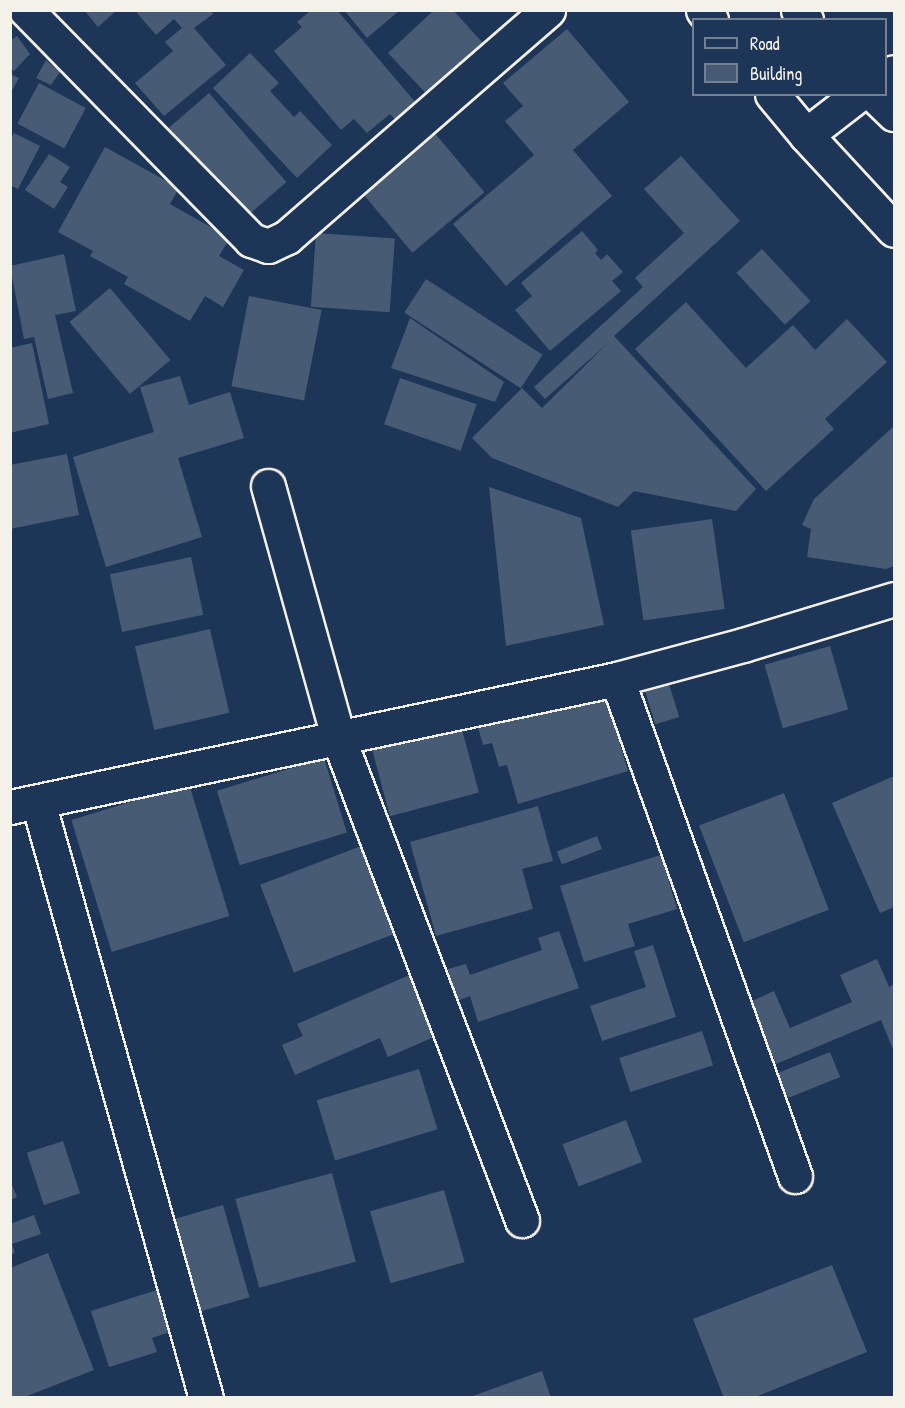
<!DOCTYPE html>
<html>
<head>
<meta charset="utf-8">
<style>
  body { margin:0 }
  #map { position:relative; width:905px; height:1408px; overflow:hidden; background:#1d3557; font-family:"Patrick Hand",sans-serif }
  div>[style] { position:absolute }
  .building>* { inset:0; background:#485b74; transform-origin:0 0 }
  .roads { filter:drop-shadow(2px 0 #f4f1e8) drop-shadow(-2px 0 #f4f1e8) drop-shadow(0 2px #f4f1e8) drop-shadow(0 -2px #f4f1e8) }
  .minor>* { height:33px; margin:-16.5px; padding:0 16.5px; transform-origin:16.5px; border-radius:16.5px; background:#1d3557 }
  .highway>* { height:33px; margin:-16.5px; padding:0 16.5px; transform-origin:16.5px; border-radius:16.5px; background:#1d3557 }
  span { translate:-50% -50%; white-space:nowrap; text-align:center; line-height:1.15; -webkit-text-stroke:4.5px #1d3557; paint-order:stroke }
  .frame { position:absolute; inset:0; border:12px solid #f4f1e8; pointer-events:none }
  .legend { position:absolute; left:692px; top:18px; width:195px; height:78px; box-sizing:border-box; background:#1d3557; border:2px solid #738091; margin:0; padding:8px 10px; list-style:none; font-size:18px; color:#f4f1e8 }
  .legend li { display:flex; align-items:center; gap:12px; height:30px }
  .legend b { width:30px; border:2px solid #738091 }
</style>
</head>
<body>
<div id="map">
  <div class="building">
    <i style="clip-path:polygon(84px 10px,117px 10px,98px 27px)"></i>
    <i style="clip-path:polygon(140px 10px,210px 10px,213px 14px,194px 28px,226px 65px,164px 116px,135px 83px,173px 51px,165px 42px,182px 28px,174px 19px,156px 35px,137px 13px)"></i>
    <i style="clip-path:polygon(311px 10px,337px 10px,422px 110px,402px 127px,390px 114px,367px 133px,354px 119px,341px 130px,274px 51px,302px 27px,297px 22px)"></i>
    <i style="clip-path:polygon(344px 10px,400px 10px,367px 38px)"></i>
    <i style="clip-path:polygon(434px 10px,453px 10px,490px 51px,434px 102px,388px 53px)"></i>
    <i style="clip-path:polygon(567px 29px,629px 102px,573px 150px,612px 196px,506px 286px,453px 224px,534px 155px,505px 121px,523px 106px,503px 83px)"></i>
    <i style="clip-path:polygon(17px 36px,30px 54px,14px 71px,10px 68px,10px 41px)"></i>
    <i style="clip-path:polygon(250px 53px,279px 83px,270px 91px,294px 117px,300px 111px,332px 145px,297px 178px,213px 88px)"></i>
    <i style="clip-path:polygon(46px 60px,60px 72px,51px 85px,36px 78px)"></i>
    <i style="clip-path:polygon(10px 74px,19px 78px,10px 94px)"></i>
    <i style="left:39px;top:83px;width:53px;height:46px;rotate:28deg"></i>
    <i style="left:209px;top:93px;width:118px;height:53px;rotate:49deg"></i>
    <i style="left:433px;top:131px;width:80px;height:94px;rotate:50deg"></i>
    <i style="clip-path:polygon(14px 133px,40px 146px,18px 189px,10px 185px,10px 140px)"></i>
    <i style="clip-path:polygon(105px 147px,179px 188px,170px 204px,230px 238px,219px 256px,244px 270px,223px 307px,205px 296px,190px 321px,124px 284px,128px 277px,90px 256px,93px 251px,58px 232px)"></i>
    <i style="clip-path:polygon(49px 154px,70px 167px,60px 182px,68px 187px,54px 209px,25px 190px)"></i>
    <i style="clip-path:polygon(681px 156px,740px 221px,614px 336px,756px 489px,736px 511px,634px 491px,618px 507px,492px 458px,472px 438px,522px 388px,542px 408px,607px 344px,545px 399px,534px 387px,643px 287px,635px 278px,684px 233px,644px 189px)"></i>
    <i style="clip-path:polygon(582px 231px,598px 250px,595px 253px,601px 260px,607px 254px,623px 272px,612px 281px,621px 291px,550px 351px,515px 310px,532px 296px,521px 283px)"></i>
    <i style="left:316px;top:233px;width:79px;height:74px;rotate:4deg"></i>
    <i style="left:762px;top:249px;width:71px;height:35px;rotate:47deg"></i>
    <i style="clip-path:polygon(64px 254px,76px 311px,55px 315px,73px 393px,48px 399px,34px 337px,24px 339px,10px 266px)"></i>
    <i style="left:426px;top:279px;width:139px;height:40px;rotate:33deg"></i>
    <i style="left:110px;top:288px;width:94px;height:53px;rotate:50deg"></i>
    <i style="left:249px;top:296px;width:74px;height:92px;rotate:11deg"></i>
    <i style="clip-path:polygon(686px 302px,746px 368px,793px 325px,815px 350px,847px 319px,887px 362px,825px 419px,834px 429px,766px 491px,635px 349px)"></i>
    <i style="clip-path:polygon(410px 318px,504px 382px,495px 402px,391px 368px)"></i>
    <i style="clip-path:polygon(32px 343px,49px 424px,10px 433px,10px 348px)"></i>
    <i style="clip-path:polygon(180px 376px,189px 405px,230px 392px,244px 438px,178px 458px,202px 537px,106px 567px,73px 457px,154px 432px,140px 387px)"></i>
    <i style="left:400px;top:378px;width:81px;height:49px;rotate:19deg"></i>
    <i style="clip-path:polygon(894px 426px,894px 566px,886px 569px,807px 557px,811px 529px,802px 525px,814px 499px)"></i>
    <i style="clip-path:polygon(67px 454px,79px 515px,10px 529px,10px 465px)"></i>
    <i style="clip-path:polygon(489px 487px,581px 518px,604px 625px,506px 646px)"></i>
    <i style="left:712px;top:519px;width:91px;height:82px;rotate:82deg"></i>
    <i style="left:191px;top:557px;width:59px;height:83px;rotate:78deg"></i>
    <i style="left:210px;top:629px;width:86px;height:77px;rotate:77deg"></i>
    <i style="left:830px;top:646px;width:66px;height:68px;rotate:74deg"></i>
    <i style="left:666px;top:674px;width:45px;height:25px;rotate:73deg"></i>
    <i style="clip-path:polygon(603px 686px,628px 771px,518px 804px,507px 765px,499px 767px,492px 743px,483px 745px,477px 724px)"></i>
    <i style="left:460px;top:722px;width:73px;height:92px;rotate:75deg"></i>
    <i style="left:324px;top:758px;width:78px;height:112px;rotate:73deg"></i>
    <i style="clip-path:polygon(894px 776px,894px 907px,880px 913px,832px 803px)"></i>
    <i style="left:189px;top:784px;width:138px;height:123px;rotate:73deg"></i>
    <i style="left:784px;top:793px;width:125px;height:91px;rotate:69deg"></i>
    <i style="clip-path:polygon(538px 806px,553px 861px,522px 869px,533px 909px,436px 936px,410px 842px)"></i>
    <i style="left:597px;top:836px;width:14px;height:43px;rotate:69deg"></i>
    <i style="left:361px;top:846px;width:94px;height:108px;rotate:69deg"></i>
    <i style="clip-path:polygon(661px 855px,677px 909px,628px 924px,635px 946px,584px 962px,560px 886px)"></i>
    <i style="clip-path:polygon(559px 931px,579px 988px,478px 1022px,470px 996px,452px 1003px,441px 971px,466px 964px,470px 975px,542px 950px,538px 938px)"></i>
    <i style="clip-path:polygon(653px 945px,676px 1017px,602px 1041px,590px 1006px,646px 987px,634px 951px)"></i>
    <i style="clip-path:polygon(877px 959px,889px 987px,894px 984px,894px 1052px,881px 1020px,776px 1064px,750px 1002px,774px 991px,790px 1028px,852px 1002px,840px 975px)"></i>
    <i style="clip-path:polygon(414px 973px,441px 1034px,388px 1057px,380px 1038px,295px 1075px,282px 1045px,303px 1036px,297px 1024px)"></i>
    <i style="left:702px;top:1031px;width:36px;height:87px;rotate:72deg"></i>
    <i style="left:830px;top:1052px;width:27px;height:56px;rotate:68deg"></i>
    <i style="left:419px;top:1069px;width:63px;height:107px;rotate:73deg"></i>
    <i style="left:626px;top:1120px;width:45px;height:68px;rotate:69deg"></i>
    <i style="left:63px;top:1141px;width:55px;height:38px;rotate:72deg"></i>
    <i style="left:332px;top:1173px;width:92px;height:100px;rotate:75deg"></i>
    <i style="clip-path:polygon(10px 1180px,17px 1197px,10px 1200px)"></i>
    <i style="left:444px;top:1190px;width:75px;height:77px;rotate:74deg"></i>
    <i style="left:223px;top:1205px;width:96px;height:54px;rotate:74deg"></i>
    <i style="clip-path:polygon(34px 1215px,41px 1234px,12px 1244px,15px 1253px,10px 1255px,10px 1224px)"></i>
    <i style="clip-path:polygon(48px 1253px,94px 1370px,22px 1398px,10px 1398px,10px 1268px)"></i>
    <i style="clip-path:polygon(832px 1265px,867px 1352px,753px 1398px,724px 1398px,693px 1319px)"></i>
    <i style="clip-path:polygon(163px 1288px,176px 1330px,152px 1338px,157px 1352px,109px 1367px,91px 1311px)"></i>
    <i style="clip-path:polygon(542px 1371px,551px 1398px,471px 1398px,470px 1397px)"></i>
  </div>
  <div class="roads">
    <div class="minor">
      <i style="left:26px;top:10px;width:322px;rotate:45.6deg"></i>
      <i style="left:251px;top:240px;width:18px;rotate:19deg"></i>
      <i style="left:268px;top:246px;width:21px;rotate:-25deg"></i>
      <i style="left:287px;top:237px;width:346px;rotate:-41deg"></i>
      <i style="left:886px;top:77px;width:9px;rotate:-32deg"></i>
      <i style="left:806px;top:135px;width:67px;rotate:-37.7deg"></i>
      <i style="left:268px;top:486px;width:261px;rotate:74.4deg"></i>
      <i style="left:338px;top:737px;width:517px;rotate:69.15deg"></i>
      <i style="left:617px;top:679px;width:528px;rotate:70.3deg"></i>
      <i style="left:38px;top:802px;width:619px;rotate:74.26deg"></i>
      <i style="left:10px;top:807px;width:620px;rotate:-11.91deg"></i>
      <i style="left:617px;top:679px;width:131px;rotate:-15.1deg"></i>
      <i style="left:743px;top:645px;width:158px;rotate:-16.9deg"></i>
    </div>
    <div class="highway">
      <i style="left:703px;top:10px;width:13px;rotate:51deg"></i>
      <i style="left:798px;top:10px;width:13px;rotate:51deg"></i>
      <i style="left:772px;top:94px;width:53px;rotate:50.3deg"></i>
      <i style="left:806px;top:135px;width:129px;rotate:47.2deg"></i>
      <i style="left:873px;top:94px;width:29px;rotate:44deg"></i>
    </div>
  </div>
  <div class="frame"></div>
  <ul class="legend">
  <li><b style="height:8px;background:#1d3557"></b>Road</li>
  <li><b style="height:16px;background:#485b74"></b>Building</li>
  </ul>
</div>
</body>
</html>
